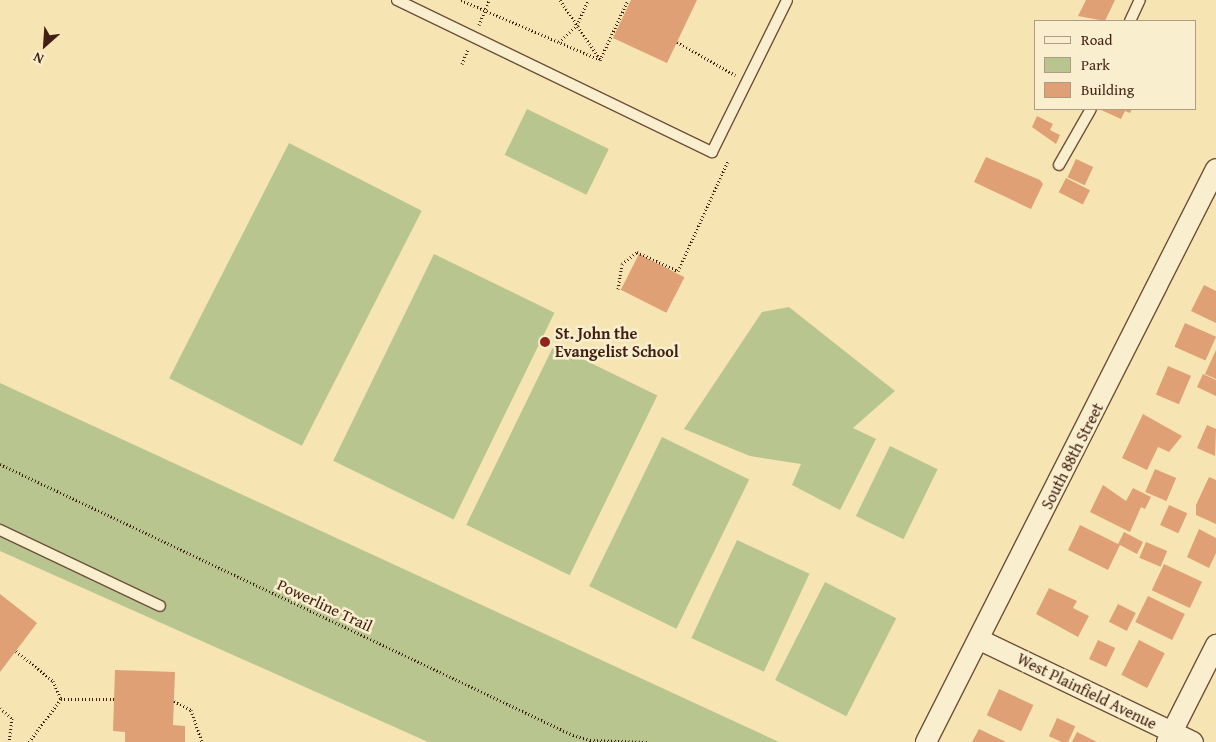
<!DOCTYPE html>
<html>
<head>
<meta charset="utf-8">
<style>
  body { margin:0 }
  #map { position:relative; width:1216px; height:742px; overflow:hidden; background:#f6e5b2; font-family:"Gentium Book Plus",serif }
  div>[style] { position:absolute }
  .green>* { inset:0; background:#b8c58f; transform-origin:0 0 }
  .building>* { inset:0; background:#dea074; transform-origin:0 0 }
  .path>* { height:3px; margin-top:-1.5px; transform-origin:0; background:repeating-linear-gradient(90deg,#411f12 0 1px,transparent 0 3.5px) }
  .roads { filter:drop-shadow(1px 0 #6e503a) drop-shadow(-1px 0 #6e503a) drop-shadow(0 1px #6e503a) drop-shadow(0 -1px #6e503a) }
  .lane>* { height:10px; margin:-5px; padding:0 5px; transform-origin:5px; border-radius:5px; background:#f9eecd }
  .street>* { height:20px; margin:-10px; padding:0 10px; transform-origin:10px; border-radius:10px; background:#f9eecd }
  .dots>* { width:14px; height:14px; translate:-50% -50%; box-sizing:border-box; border:2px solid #f9eecd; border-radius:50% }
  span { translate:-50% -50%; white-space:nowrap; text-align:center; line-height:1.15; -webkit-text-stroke:5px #f9eecd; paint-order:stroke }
  .poi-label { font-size:16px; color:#411f12; font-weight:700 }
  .left { translate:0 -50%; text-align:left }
  .street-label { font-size:16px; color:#411f12 }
  .legend { position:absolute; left:1034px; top:20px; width:162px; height:90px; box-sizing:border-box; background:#f9eecd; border:1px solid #af9b82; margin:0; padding:6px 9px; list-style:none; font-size:15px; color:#411f12 }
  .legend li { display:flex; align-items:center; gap:10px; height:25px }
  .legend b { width:25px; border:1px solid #af9b82 }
  .north { position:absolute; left:20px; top:20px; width:50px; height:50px; -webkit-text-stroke:4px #f9eecd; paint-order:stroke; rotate:206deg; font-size:14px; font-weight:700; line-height:20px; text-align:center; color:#411f12 }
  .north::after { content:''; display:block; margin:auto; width:18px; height:22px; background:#411f12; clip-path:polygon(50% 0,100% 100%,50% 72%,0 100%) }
</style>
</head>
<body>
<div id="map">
  <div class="green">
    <i style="left:527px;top:109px;width:91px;height:51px;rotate:26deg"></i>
    <i style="left:289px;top:143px;width:149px;height:264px;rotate:27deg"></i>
    <i style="left:434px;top:254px;width:134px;height:230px;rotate:26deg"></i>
    <i style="clip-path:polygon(789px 307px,895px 391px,853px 428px,876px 439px,840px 510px,792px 485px,801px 464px,750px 456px,684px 429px,762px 312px)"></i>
    <i style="left:554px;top:345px;width:115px;height:200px;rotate:26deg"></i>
    <i style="clip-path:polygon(0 383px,779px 742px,428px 742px,0 551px)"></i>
    <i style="left:662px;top:437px;width:97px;height:166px;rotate:26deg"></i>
    <i style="left:890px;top:446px;width:53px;height:78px;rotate:26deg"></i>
    <i style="left:737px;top:540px;width:80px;height:108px;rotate:25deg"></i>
    <i style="left:825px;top:582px;width:80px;height:110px;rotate:27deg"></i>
  </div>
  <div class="building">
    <i style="clip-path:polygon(631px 0,697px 0,667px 63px,613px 38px)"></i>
    <i style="clip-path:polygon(1086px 0,1115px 0,1105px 21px,1078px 16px)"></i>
    <i style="clip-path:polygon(1099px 109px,1132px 109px,1130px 113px,1125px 111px,1121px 119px)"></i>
    <i style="clip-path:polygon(1037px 116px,1053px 124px,1050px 130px,1060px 135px,1056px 144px,1032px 127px)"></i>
    <i style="clip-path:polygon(986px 157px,1040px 180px,1043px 184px,1031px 209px,974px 182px)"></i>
    <i style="left:1076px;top:159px;width:19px;height:20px;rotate:25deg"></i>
    <i style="left:1066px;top:178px;width:27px;height:16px;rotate:27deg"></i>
    <i style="left:639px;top:254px;width:51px;height:40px;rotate:27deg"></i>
    <i style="clip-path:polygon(1204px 285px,1216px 291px,1216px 323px,1191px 311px)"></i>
    <i style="left:1185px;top:323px;width:34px;height:26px;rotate:24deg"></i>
    <i style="clip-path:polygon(1216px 350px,1216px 379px,1205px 374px)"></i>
    <i style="left:1168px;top:366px;width:25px;height:31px;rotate:23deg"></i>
    <i style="clip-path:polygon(1203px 374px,1216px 380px,1216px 396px,1197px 387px)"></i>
    <i style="clip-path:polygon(1143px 414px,1182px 436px,1169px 452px,1158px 447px,1147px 470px,1122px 458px)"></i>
    <i style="clip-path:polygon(1207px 425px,1216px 429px,1215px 456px,1197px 448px)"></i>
    <i style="left:1155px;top:469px;width:23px;height:25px;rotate:23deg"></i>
    <i style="clip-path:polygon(1209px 477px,1216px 480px,1216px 524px,1196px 515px,1196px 505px)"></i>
    <i style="clip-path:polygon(1103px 485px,1126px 501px,1133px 488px,1151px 497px,1145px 509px,1141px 507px,1130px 532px,1090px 512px)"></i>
    <i style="left:1169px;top:505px;width:20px;height:22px;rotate:24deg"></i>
    <i style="clip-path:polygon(1080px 525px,1118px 544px,1124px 532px,1143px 542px,1137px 554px,1120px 545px,1108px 570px,1068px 550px)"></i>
    <i style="clip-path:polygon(1199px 529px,1216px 538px,1216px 553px,1209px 568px,1187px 557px)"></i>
    <i style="left:1146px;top:542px;width:23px;height:17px;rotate:23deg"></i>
    <i style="left:1164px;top:564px;width:42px;height:29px;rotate:25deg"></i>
    <i style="clip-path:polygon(1049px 588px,1077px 601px,1073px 608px,1089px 616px,1078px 637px,1036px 614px)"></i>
    <i style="clip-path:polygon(0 594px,37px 623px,0 672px)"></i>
    <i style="left:1148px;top:596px;width:41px;height:29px;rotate:26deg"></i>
    <i style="left:1118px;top:604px;width:20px;height:20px;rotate:27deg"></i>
    <i style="left:1098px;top:640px;width:19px;height:21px;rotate:25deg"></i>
    <i style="left:1139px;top:640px;width:29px;height:39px;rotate:27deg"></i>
    <i style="clip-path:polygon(115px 670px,175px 672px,173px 725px,185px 726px,185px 742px,125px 742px,125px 732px,113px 731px)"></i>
    <i style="left:999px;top:689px;width:38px;height:29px;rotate:25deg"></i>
    <i style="left:1057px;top:718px;width:20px;height:20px;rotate:24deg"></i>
    <i style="clip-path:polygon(979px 729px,1006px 742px,972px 742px)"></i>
    <i style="clip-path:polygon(1077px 732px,1097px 742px,1072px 742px)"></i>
  </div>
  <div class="path">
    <i style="left:461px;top:0;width:151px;rotate:23.3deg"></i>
    <i style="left:600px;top:60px;width:66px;rotate:-65deg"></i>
    <i style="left:560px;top:0;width:71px;rotate:55.9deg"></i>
    <i style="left:479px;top:25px;width:27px;rotate:-68deg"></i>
    <i style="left:559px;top:42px;width:25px;rotate:-43deg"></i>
    <i style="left:577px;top:25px;width:27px;rotate:-66deg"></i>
    <i style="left:677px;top:42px;width:67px;rotate:29.6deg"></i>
    <i style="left:462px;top:64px;width:16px;rotate:-68deg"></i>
    <i style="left:618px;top:289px;width:25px;rotate:-81deg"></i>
    <i style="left:622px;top:264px;width:19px;rotate:-39deg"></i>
    <i style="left:637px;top:252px;width:45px;rotate:24.9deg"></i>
    <i style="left:678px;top:271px;width:121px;rotate:-65.6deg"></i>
    <i style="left:0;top:464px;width:634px;rotate:25.31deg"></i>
    <i style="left:573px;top:735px;width:18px;rotate:16deg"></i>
    <i style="left:590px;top:740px;width:57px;rotate:2deg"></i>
    <i style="left:16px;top:651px;width:48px;rotate:39deg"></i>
    <i style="left:53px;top:681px;width:20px;rotate:66deg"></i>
    <i style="left:61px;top:699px;width:54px;rotate:126.7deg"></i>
    <i style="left:61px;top:699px;width:53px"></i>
    <i style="left:174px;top:701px;width:19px;rotate:28deg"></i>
    <i style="left:191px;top:710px;width:34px;rotate:71deg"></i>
    <i style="left:0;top:708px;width:16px;rotate:40deg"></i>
    <i style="left:12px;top:718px;width:24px;rotate:97deg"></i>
  </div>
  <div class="roads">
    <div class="lane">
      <i style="left:397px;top:0;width:350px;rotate:25.8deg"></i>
      <i style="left:712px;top:152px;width:169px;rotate:-63.7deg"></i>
      <i style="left:1130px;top:21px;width:23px;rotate:-65deg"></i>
      <i style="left:1059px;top:165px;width:64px;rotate:-60.3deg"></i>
      <i style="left:0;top:530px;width:177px;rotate:25.4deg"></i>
    </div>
    <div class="street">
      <i style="left:980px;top:640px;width:236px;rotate:25.6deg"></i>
      <i style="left:926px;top:742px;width:642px;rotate:-63.16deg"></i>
      <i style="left:1167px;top:742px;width:109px;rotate:-63.2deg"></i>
    </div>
  </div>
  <div class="dots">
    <i style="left:545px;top:342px;background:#8f2418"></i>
  </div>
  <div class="poi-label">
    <span class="left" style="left:555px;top:342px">St. John the<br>Evangelist School</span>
  </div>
  <div class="street-label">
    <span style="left:1072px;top:456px;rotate:-63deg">South 88th Street</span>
    <span style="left:325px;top:605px;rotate:25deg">Powerline Trail</span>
    <span style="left:1087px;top:691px;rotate:26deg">West Plainfield Avenue</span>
  </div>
  <ul class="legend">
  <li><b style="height:6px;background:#f9eecd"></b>Road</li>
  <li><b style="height:14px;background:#b8c58f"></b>Park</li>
  <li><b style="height:14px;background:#dea074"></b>Building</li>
  </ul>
  <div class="north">N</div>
</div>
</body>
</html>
